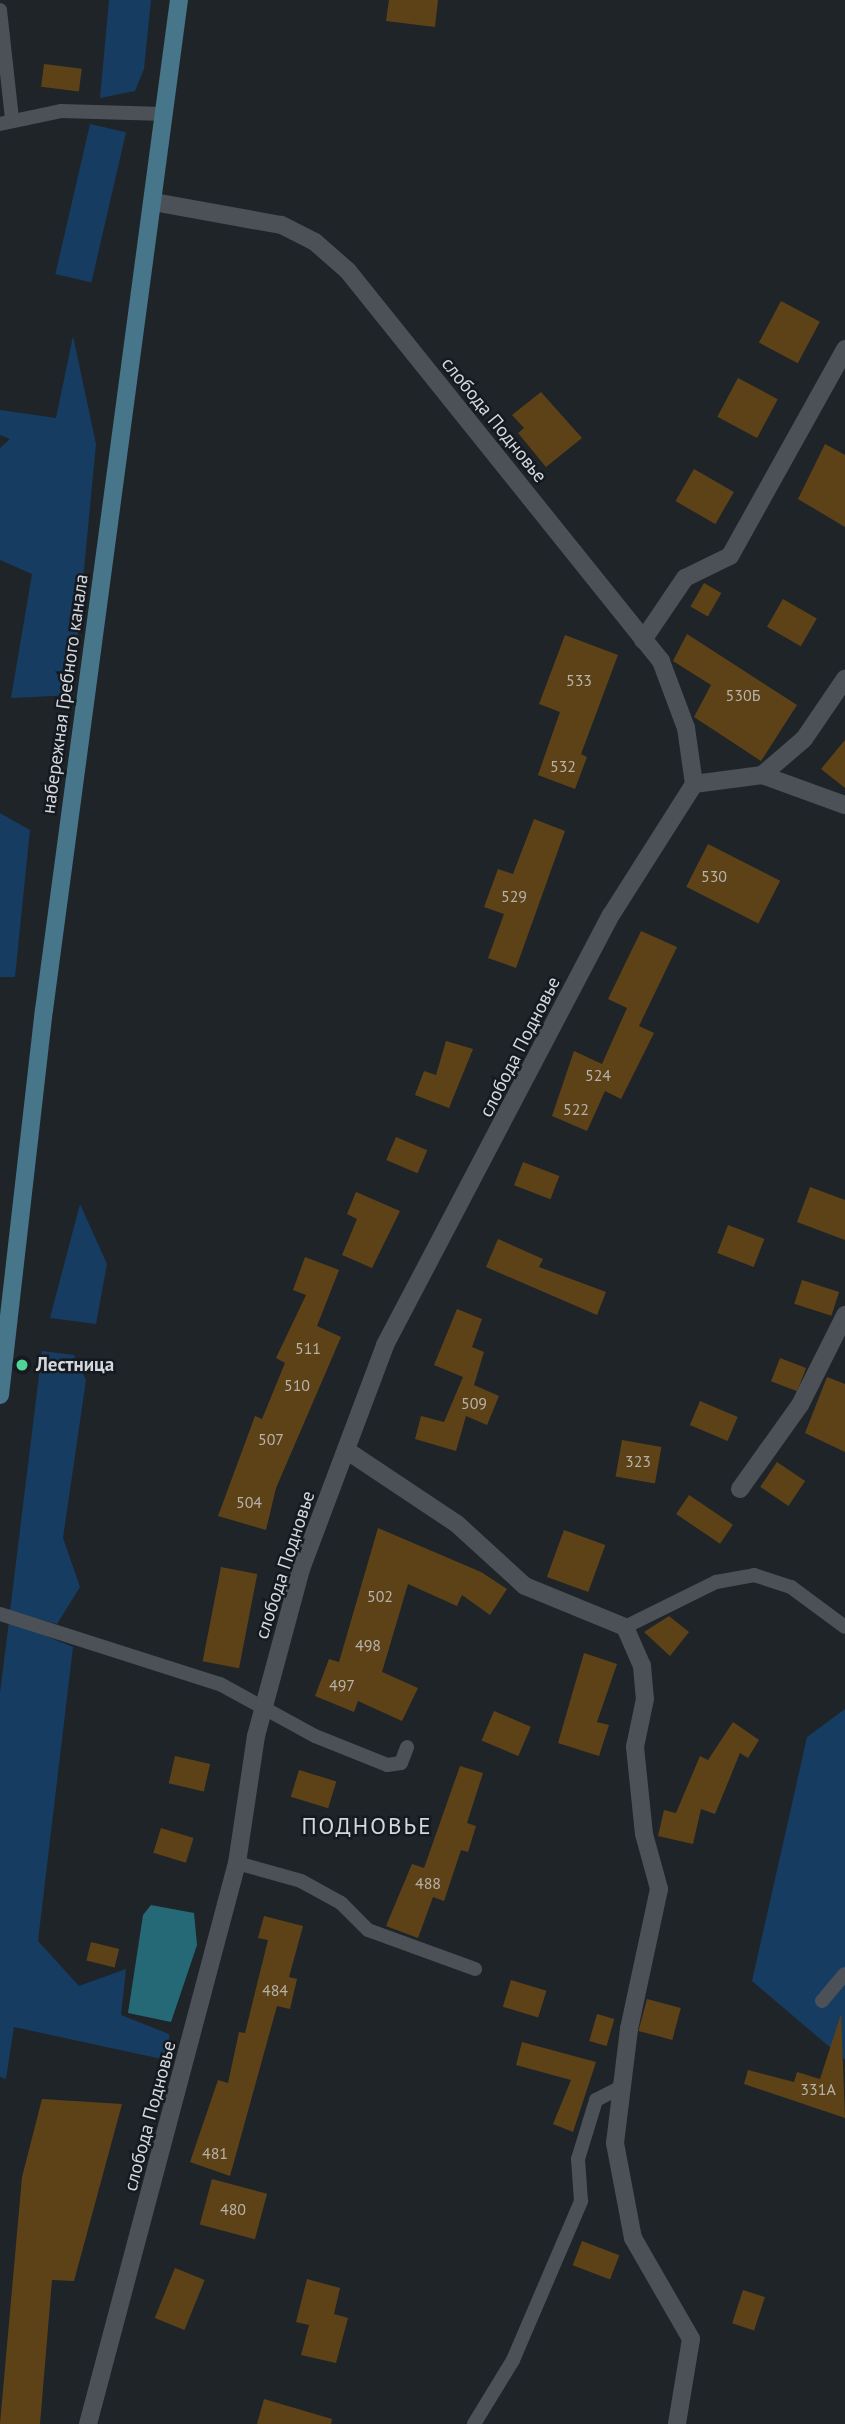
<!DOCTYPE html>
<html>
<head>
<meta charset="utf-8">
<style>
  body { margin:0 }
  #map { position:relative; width:845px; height:2424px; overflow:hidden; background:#1f2429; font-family:"PT Sans",sans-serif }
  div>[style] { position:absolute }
  .green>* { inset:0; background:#173c61; transform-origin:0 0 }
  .water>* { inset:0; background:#256977 }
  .building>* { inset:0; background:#5e4217; transform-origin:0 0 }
  .lane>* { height:14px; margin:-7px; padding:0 7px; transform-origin:7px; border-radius:7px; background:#4c5158 }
  .street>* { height:18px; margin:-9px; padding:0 9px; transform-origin:9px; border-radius:9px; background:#4c5158 }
  .secondary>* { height:18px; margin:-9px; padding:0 9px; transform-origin:9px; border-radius:9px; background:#47758a }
  .dots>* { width:19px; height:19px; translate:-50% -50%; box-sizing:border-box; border:4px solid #151a20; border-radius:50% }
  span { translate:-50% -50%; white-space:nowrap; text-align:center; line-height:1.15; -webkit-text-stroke:5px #151a20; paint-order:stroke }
  .number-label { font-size:16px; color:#b6b2aa }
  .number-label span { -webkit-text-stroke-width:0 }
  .street-label { font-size:19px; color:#d4d7db }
  .poi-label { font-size:19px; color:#d4d7db; font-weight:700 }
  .left { translate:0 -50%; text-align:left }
  .quarter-label { font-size:23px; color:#d4d7db; letter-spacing:2px }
</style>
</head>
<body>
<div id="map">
  <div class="green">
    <i style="clip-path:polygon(109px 0,151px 0,144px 69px,135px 91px,100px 98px)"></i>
    <i style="left:90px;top:124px;width:37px;height:154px;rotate:13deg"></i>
    <i style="clip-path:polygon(73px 336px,96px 444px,72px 695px,11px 698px,32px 574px,0 560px,0 448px,10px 439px,0 435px,0 410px,56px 418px)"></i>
    <i style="clip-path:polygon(0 813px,30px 830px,15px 977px,0 977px)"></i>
    <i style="clip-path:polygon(80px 1204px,107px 1264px,96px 1324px,50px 1318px)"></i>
    <i style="clip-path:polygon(42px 1351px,74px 1355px,86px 1380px,63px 1538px,80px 1587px,57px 1624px,10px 1611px)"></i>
    <i style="clip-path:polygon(9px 1621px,73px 1647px,38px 1941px,79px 1986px,126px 1969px,121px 2015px,169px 2034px,171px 2061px,14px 2027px,6px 2079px,0 2077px,0 1693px)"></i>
    <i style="clip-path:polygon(845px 1709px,845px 2060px,752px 1981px,807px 1737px)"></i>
  </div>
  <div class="water">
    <i style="clip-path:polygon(151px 1905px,194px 1913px,197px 1945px,171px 2022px,128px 2013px,143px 1915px)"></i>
  </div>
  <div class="building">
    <i style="clip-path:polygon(389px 0,438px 0,435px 27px,386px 21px)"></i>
    <i style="left:44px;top:64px;width:38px;height:23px;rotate:7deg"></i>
    <i style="left:781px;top:301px;width:44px;height:47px;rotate:28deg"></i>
    <i style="left:738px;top:378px;width:45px;height:44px;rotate:28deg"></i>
    <i style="clip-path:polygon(541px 392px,582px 438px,546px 467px,518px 433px,524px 428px,512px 415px)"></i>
    <i style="clip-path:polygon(825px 444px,845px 455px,845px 527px,798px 499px)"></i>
    <i style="left:694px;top:469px;width:46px;height:37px;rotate:30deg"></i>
    <i style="left:704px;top:583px;width:20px;height:27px;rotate:30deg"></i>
    <i style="left:783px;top:599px;width:39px;height:32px;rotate:30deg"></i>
    <i style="clip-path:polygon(687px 634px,797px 705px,761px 761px,694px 717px,711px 685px,673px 661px)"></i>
    <i style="clip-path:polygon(565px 635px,618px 655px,581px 754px,587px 757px,575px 789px,538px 775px,560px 712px,539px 704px)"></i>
    <i style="clip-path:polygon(845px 740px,845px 788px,821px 769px)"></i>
    <i style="clip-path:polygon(534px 819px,565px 831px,516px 968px,488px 958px,504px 914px,484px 907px,498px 869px,513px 874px)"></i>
    <i style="left:708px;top:844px;width:81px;height:48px;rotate:27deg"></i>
    <i style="clip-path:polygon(641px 931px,677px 947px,639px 1026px,654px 1033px,621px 1099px,605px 1091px,587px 1131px,552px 1116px,574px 1051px,602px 1064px,627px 1008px,608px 999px)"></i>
    <i style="clip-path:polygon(446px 1041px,473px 1049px,449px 1108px,415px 1095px,424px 1071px,436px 1075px)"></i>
    <i style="left:396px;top:1137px;width:34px;height:25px;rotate:23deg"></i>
    <i style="left:523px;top:1162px;width:39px;height:25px;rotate:21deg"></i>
    <i style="clip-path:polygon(810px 1187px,845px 1200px,845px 1240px,797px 1222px)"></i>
    <i style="clip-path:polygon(356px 1192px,400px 1211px,372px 1268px,342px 1255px,357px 1219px,347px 1214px)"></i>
    <i style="left:728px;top:1225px;width:39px;height:30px;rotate:21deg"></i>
    <i style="clip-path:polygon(498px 1239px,543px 1259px,539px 1267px,606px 1292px,597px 1315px,486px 1267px)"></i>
    <i style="clip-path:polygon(305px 1257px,339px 1270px,317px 1326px,341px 1337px,276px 1488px,266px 1530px,218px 1516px,255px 1416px,262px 1419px,285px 1363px,276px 1358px,306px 1295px,293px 1290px)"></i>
    <i style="left:802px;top:1280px;width:39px;height:25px;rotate:18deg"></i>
    <i style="clip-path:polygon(457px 1309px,482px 1319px,472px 1347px,484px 1352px,474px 1385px,499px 1396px,487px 1425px,466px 1416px,456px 1451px,415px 1439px,421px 1416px,444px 1422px,463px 1377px,434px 1365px)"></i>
    <i style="left:780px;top:1358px;width:28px;height:25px;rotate:21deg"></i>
    <i style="clip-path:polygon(827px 1377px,845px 1384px,845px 1452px,805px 1433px)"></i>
    <i style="left:700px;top:1401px;width:41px;height:26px;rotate:23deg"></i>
    <i style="left:622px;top:1440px;width:40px;height:37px;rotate:10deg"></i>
    <i style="left:777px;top:1462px;width:34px;height:30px;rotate:34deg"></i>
    <i style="left:689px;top:1495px;width:53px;height:23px;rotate:34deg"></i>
    <i style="clip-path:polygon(378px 1528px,481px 1572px,507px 1589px,490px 1615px,462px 1595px,457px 1606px,408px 1584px,382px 1672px,418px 1688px,402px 1721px,358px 1701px,354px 1712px,315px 1696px,329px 1659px,339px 1662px)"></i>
    <i style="left:564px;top:1530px;width:44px;height:50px;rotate:20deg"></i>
    <i style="left:221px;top:1567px;width:37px;height:96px;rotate:11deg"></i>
    <i style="clip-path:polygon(669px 1616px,689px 1632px,670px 1656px,644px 1632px)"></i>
    <i style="clip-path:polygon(584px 1653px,617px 1664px,597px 1722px,609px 1725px,599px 1756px,558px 1743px)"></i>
    <i style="left:494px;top:1711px;width:40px;height:32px;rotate:23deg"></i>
    <i style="clip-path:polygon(733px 1722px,759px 1740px,748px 1758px,740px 1753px,715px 1814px,701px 1809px,693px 1844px,658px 1836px,664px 1810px,676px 1813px,700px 1756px,708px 1760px)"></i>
    <i style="left:175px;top:1756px;width:36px;height:28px;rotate:13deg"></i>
    <i style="clip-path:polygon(460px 1766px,483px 1773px,467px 1823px,476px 1826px,468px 1852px,461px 1850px,444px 1901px,433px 1897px,418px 1938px,386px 1926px,412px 1864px,424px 1868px)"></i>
    <i style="left:299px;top:1770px;width:39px;height:28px;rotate:17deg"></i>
    <i style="left:161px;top:1828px;width:34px;height:26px;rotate:17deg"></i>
    <i style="clip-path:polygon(264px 1916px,303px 1926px,289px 1977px,297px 1979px,290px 2009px,277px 2006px,230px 2176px,190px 2162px,218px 2080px,228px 2083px,239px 2032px,245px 2033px,268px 1940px,258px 1938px)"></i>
    <i style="left:91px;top:1942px;width:29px;height:19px;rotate:14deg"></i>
    <i style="left:511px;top:1980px;width:37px;height:28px;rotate:17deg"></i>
    <i style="left:647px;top:1999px;width:35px;height:33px;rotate:15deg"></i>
    <i style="left:597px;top:2014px;width:18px;height:28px;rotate:16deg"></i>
    <i style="clip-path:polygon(841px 2014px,845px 2118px,744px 2084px,748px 2070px,794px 2082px,797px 2072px,820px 2079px)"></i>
    <i style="clip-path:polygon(522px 2042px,596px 2062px,573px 2132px,553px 2124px,571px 2080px,516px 2065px)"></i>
    <i style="clip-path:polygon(42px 2099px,122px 2104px,74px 2281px,52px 2280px,40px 2424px,0 2424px,22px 2177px)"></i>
    <i style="left:212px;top:2179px;width:57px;height:47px;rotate:15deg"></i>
    <i style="left:582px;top:2241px;width:40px;height:26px;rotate:21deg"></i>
    <i style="left:175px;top:2268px;width:32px;height:54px;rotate:22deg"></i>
    <i style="clip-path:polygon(307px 2279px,340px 2288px,334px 2314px,348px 2318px,336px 2363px,301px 2355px,309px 2325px,296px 2322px)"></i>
    <i style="left:743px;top:2290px;width:23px;height:35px;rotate:18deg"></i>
    <i style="clip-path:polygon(264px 2399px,332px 2419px,331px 2424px,257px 2424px)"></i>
  </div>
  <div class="lane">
    <i style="left:0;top:10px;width:110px;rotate:83.7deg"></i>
    <i style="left:0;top:124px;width:62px;rotate:-12deg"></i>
    <i style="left:61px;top:111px;width:104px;rotate:1.7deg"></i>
    <i style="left:0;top:1614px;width:231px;rotate:17.7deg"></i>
    <i style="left:220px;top:1684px;width:108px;rotate:28.7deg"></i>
    <i style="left:315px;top:1736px;width:78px;rotate:21.9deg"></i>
    <i style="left:387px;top:1765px;width:14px;rotate:-8deg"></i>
    <i style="left:401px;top:1763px;width:17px;rotate:-69deg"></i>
    <i style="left:625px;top:1627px;width:102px;rotate:-26.3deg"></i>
    <i style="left:716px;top:1582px;width:39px;rotate:-10deg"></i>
    <i style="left:754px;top:1575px;width:39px;rotate:18deg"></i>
    <i style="left:791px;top:1587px;width:67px;rotate:36.5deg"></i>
    <i style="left:237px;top:1863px;width:66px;rotate:15.7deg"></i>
    <i style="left:301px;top:1881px;width:46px;rotate:28.8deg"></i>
    <i style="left:341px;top:1903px;width:38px;rotate:45deg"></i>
    <i style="left:368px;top:1930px;width:114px;rotate:20deg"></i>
    <i style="left:822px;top:2001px;width:35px;rotate:-50deg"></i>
    <i style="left:474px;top:2424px;width:75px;rotate:-58.6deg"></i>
    <i style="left:513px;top:2360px;width:173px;rotate:-66.8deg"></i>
    <i style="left:581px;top:2201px;width:42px;rotate:-94.1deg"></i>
    <i style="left:578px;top:2159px;width:62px;rotate:-73deg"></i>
    <i style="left:596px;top:2100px;width:29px;rotate:-27deg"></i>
  </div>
  <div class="street">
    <i style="left:643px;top:640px;width:75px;rotate:-55.9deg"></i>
    <i style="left:685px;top:578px;width:50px;rotate:-26.1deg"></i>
    <i style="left:730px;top:556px;width:237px;rotate:-60.9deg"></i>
    <i style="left:762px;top:775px;width:88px;rotate:19.9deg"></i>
    <i style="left:694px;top:784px;width:69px;rotate:-7.5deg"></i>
    <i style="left:762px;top:775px;width:55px;rotate:-40.6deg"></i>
    <i style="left:804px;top:739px;width:73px;rotate:-55.7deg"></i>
    <i style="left:346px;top:1450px;width:133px;rotate:33.7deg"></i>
    <i style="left:457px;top:1524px;width:92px;rotate:42.4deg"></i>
    <i style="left:525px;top:1586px;width:108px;rotate:22.3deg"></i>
    <i style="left:625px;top:1627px;width:43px;rotate:66.4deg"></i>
    <i style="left:642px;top:1666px;width:33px;rotate:85deg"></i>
    <i style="left:645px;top:1699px;width:49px;rotate:101.8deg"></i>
    <i style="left:635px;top:1747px;width:87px;rotate:84.1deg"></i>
    <i style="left:644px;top:1834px;width:57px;rotate:74.7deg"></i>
    <i style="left:659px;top:1889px;width:143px;rotate:102.1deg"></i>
    <i style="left:629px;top:2029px;width:115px;rotate:97deg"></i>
    <i style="left:615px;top:2143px;width:97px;rotate:79.3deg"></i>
    <i style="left:633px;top:2238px;width:116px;rotate:60.1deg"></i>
    <i style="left:691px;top:2339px;width:86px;rotate:99.4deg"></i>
    <i style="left:740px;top:1489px;width:103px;rotate:-54.5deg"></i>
    <i style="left:800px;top:1405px;width:101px;rotate:-63.4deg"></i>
    <i style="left:88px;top:2424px;width:580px;rotate:-75.13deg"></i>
    <i style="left:237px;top:1863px;width:128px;rotate:-81.5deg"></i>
    <i style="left:256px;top:1736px;width:173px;rotate:-74.9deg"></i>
    <i style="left:301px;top:1569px;width:239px;rotate:-69.4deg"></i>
    <i style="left:385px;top:1345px;width:486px;rotate:-62.3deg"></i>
    <i style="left:611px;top:915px;width:155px;rotate:-57.6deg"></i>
    <i style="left:694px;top:784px;width:57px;rotate:-98.1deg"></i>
    <i style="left:686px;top:728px;width:72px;rotate:-110.5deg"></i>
    <i style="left:661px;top:661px;width:500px;rotate:-128.75deg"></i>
    <i style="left:348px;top:271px;width:44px;rotate:-138.7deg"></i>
    <i style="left:315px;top:242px;width:38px;rotate:-153deg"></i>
    <i style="left:281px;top:225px;width:130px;rotate:-169.8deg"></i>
  </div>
  <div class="secondary">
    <i style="left:0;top:1395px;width:388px;rotate:-83.5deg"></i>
    <i style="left:44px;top:1010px;width:1019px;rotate:-82.39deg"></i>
  </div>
  <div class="dots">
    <i style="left:22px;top:1365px;background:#51d397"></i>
  </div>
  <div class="number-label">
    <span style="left:579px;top:680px">533</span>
    <span style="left:743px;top:695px">530Б</span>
    <span style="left:563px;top:766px">532</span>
    <span style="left:714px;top:876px">530</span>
    <span style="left:514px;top:896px">529</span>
    <span style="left:598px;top:1075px">524</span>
    <span style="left:576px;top:1109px">522</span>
    <span style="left:308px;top:1348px">511</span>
    <span style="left:297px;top:1385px">510</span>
    <span style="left:474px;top:1403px">509</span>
    <span style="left:271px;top:1439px">507</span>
    <span style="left:638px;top:1461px">323</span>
    <span style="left:249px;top:1502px">504</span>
    <span style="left:380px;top:1596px">502</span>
    <span style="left:368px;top:1645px">498</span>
    <span style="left:342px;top:1685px">497</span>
    <span style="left:428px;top:1883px">488</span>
    <span style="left:275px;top:1990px">484</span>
    <span style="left:818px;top:2089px">331А</span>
    <span style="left:215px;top:2153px">481</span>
    <span style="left:233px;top:2209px">480</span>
  </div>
  <div class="street-label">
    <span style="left:494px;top:420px;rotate:51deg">слобода Подновье</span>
    <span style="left:65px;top:694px;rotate:-82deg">набережная Гребного канала</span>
    <span style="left:520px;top:1047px;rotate:-63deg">слобода Подновье</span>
    <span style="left:285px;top:1565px;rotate:-72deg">слобода Подновье</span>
    <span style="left:150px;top:2116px;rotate:-75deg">слобода Подновье</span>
  </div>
  <div class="poi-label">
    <span class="left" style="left:36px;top:1365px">Лестница</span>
  </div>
  <div class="quarter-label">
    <span style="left:367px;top:1826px">ПОДНОВЬЕ</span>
  </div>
</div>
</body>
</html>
